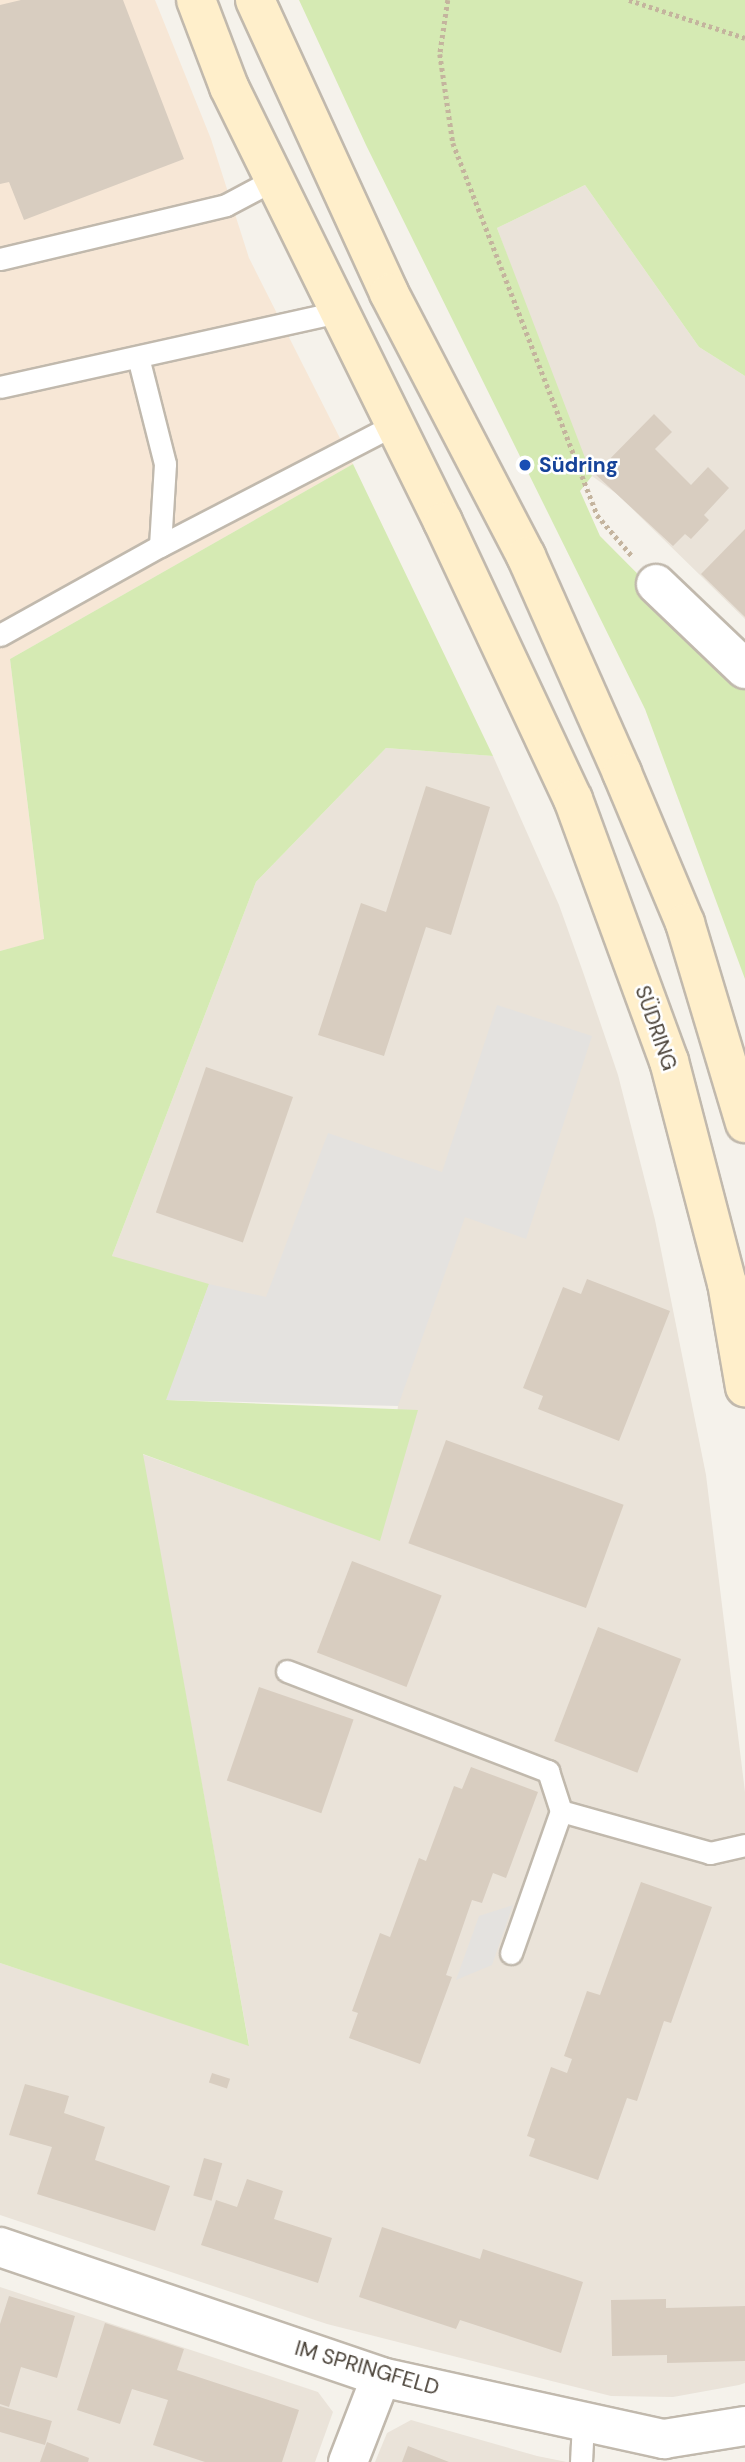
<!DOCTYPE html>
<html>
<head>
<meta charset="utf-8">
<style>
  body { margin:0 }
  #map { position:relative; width:745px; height:2462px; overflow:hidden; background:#f5f2eb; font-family:"DM Sans",sans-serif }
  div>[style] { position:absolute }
  .residential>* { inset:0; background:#eae3d9 }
  .commercial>* { inset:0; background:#f7e7d6 }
  .green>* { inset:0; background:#d5eab3 }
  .parking>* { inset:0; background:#e4e2df }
  .building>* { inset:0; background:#d8cdc0; transform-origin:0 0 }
  .path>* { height:4.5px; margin-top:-2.25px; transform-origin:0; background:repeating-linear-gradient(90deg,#c4b49e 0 3.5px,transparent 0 7px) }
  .roads { filter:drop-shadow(2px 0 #c1b9ad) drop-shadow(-2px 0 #c1b9ad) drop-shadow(0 2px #c1b9ad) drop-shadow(0 -2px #c1b9ad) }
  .service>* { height:21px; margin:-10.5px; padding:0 10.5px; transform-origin:10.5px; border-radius:10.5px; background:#fff }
  .minor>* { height:38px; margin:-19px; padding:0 19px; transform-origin:19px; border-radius:19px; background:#fff }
  .secondary>* { height:38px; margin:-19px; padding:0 19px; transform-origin:19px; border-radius:19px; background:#ffefcb }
  .dots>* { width:19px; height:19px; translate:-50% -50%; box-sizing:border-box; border:4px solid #fff; border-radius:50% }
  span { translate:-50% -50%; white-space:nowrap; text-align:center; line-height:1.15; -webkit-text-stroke:5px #fff; paint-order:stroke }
  .transit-label { font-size:21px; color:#164399; font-weight:700 }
  .left { translate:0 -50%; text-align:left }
  .street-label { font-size:21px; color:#4a4238 }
</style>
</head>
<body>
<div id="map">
  <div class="residential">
    <i style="clip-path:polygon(585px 185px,699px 347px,745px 376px,745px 619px,617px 494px,592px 476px,578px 449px,497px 228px)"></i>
    <i style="clip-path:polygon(386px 748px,493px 756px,559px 905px,583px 972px,618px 1075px,655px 1220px,706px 1475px,745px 1792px,745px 2383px,739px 2385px,673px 2397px,611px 2396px,327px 2324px,0 2215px,0 1963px,249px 2045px,142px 1454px,380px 1540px,398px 1406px,112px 1256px,256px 882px)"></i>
    <i style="clip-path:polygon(0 2287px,318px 2392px,333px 2412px,315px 2462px,0 2462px)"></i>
    <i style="clip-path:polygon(411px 2420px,537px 2456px,567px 2462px,375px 2462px,387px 2433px)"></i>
  </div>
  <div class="commercial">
    <i style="clip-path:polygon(0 0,155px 0,211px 139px,249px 258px,353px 464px,10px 659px,44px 940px,0 951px)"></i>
  </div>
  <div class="green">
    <i style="clip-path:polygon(299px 0,745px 0,745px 376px,699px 347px,585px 185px,497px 228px,592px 476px,580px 491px,600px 536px,745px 682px,745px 979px,645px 709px,366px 145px)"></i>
    <i style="clip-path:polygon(353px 464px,493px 756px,386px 748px,256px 882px,112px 1256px,209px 1284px,167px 1400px,418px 1410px,380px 1541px,143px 1454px,249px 2046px,0 1963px,0 951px,44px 939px,10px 659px)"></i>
  </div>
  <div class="parking">
    <i style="clip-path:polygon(497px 1005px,592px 1036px,526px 1239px,465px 1217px,398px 1406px,166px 1400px,209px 1284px,266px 1297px,328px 1133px,442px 1172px)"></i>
    <i style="clip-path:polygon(513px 1905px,492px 1965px,456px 1980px,479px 1916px)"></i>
  </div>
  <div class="building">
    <i style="clip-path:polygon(21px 0,123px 0,184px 159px,24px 220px,9px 182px,0 184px,0 5px)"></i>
    <i style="clip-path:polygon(654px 414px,672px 432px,655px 449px,691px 485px,708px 467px,729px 488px,704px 515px,709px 520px,691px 539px,685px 534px,673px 546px,595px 474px)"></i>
    <i style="clip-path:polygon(745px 529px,745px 617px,701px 574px)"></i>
    <i style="clip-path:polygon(426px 786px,490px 807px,451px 935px,426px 927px,384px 1056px,318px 1035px,361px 903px,386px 912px)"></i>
    <i style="left:206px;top:1067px;width:92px;height:154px;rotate:19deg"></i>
    <i style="clip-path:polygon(587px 1279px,670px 1311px,619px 1441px,538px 1409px,543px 1396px,523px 1388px,563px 1287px,581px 1294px)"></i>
    <i style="left:446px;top:1440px;width:189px;height:110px;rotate:20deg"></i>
    <i style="left:352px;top:1561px;width:96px;height:98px;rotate:21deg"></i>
    <i style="left:598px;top:1627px;width:89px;height:122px;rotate:21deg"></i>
    <i style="left:259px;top:1687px;width:100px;height:99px;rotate:19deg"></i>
    <i style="clip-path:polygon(471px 1767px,538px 1792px,506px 1878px,493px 1873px,482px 1903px,472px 1900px,446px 1975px,452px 1977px,420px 2064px,349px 2038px,358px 2013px,352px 2011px,380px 1933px,390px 1937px,419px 1858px,426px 1861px,454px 1786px,462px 1789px)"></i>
    <i style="clip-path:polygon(641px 1882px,712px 1907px,671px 2023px,664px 2021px,637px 2101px,627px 2098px,598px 2180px,529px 2156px,535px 2139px,527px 2136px,551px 2067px,567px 2073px,572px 2059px,564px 2056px,587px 1991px,600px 1995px)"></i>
    <i style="left:212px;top:2073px;width:19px;height:10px;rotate:18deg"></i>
    <i style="clip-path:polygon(25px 2084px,69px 2096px,64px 2113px,105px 2127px,95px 2160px,170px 2186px,155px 2231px,37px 2194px,52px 2147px,9px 2135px)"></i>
    <i style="left:204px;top:2158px;width:19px;height:39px;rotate:16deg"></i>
    <i style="clip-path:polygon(247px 2179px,283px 2191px,274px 2219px,332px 2238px,318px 2283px,201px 2245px,216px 2200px,237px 2207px)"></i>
    <i style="clip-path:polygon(382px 2227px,480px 2259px,483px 2249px,583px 2282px,561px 2353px,460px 2320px,456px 2329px,359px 2297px)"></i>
    <i style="clip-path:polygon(9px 2296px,75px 2316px,57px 2378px,21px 2367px,9px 2407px,0 2404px,0 2324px)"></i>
    <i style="clip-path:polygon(666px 2299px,666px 2308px,745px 2306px,745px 2361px,667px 2363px,667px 2355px,612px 2356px,611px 2300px)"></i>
    <i style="clip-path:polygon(105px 2323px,184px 2349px,177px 2370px,299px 2410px,282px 2462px,205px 2462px,153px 2445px,168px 2400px,132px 2389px,120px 2424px,77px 2410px)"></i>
    <i style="left:0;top:2406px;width:54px;height:25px;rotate:16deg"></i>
    <i style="clip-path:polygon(47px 2442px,89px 2458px,88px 2462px,40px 2462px)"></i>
    <i style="clip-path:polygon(408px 2446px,449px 2462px,402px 2462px)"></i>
  </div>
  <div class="path">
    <i style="left:448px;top:0;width:55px;rotate:98.4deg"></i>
    <i style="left:440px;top:54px;width:90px;rotate:81.7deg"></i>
    <i style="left:453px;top:143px;width:399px;rotate:68.8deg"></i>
    <i style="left:597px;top:515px;width:54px;rotate:49.5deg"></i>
    <i style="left:629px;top:0;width:122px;rotate:18.1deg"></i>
  </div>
  <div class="roads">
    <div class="service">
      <i style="left:0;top:259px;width:232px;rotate:-13.4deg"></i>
      <i style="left:226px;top:205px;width:53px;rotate:-28deg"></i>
      <i style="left:138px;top:357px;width:110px;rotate:75.8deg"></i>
      <i style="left:165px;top:464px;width:82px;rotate:93.5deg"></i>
      <i style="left:0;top:387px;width:345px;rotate:-12.5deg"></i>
      <i style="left:0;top:635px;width:183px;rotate:-29.1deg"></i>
      <i style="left:160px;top:546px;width:265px;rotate:-27.4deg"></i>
      <i style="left:287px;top:1671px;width:280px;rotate:21deg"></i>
      <i style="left:548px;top:1771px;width:42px;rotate:72deg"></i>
      <i style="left:561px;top:1811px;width:155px;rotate:15.7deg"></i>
      <i style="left:710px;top:1853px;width:36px;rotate:-13deg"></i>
      <i style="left:511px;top:1953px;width:151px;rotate:-70.6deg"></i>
      <i style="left:581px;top:2462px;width:40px;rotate:-87.1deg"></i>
    </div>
    <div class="minor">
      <i style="left:656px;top:584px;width:123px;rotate:43.7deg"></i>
      <i style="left:0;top:2247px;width:403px;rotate:18.8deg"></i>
      <i style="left:381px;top:2377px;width:290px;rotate:12.4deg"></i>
      <i style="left:664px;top:2439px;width:82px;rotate:-9.1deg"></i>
      <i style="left:348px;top:2462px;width:91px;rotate:-68.8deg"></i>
    </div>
    <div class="secondary">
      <i style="left:196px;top:0;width:93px;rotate:69.2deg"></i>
      <i style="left:229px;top:87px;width:485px;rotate:63.8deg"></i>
      <i style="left:443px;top:522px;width:306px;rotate:64.9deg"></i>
      <i style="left:573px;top:799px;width:279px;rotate:69.9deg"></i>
      <i style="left:669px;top:1061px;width:229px;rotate:75.4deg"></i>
      <i style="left:727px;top:1283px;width:106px;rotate:80.2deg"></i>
      <i style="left:255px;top:0;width:322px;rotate:65.4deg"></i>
      <i style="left:389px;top:293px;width:297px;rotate:62.5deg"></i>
      <i style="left:526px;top:556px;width:237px;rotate:66.1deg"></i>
      <i style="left:622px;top:773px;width:163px;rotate:67.2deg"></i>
      <i style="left:685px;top:923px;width:209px;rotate:73.3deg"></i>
    </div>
  </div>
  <div class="dots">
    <i style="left:525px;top:465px;background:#1a4fb4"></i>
  </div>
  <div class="transit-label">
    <span class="left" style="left:539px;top:465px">Südring</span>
  </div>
  <div class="street-label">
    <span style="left:656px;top:1028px;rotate:71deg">SÜDRING</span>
    <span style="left:367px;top:2368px;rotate:16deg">IM SPRINGFELD</span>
  </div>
</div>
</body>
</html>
